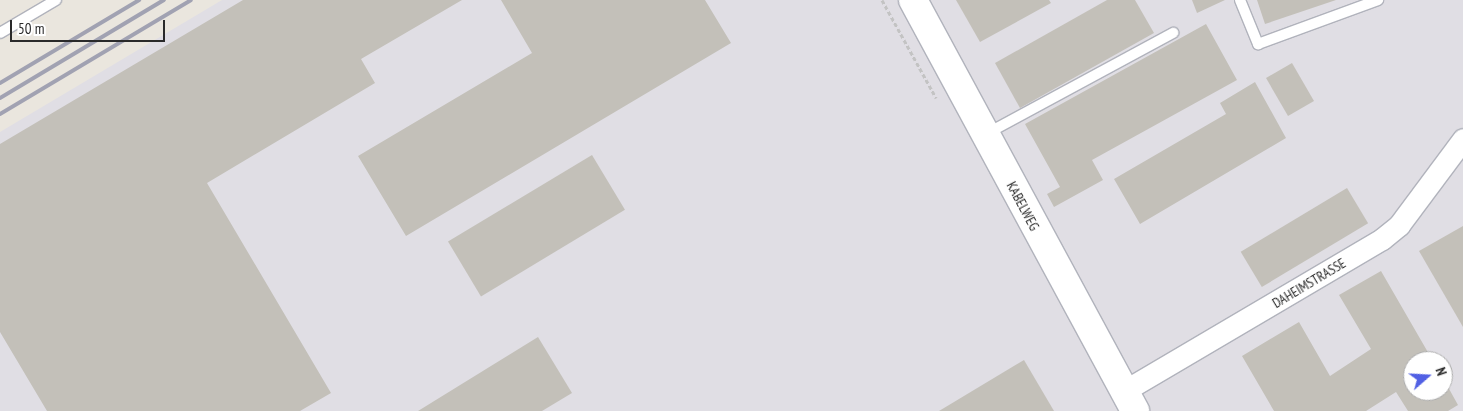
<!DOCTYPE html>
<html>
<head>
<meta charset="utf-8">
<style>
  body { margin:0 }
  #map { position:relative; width:1463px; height:411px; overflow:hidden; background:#eae6de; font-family:"PT Sans Narrow",sans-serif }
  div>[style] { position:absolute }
  .industrial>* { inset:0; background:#e0dee4 }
  .building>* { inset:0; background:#c3c0b9; transform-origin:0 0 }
  .path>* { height:3px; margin-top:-1.5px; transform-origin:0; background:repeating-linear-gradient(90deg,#c3c3c3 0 4px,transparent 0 6.5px) }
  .roads { filter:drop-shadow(1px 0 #b1b3bc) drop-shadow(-1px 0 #b1b3bc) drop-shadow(0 1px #b1b3bc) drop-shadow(0 -1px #b1b3bc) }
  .lane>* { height:10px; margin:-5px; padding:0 5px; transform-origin:5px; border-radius:5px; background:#fff }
  .street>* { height:21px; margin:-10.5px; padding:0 10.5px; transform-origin:10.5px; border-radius:10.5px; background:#fff }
  .secondary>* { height:28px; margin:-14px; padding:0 14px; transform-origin:14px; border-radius:14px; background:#fff }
  .rail>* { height:4px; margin:-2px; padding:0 2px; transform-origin:2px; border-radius:2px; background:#a1a2b2 }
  span { translate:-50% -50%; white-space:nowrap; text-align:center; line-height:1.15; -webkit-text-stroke:4px #fff; paint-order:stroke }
  .street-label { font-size:14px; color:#2a2a2a }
  .north { position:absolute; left:1403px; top:351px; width:50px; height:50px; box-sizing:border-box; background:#fff; border:1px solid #aaa; border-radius:50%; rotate:71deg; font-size:14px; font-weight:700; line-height:20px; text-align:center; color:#2a2a2a }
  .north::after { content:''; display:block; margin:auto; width:18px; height:22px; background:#5160e4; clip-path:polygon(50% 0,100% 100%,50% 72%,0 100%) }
  .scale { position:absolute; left:10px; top:20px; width:155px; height:22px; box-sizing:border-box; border:2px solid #2a2a2a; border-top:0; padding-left:6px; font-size:15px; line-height:18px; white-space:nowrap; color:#2a2a2a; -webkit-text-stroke:4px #fff; paint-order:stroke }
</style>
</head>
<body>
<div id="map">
  <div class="industrial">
    <i style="clip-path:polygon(evenodd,222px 0,1463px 0,1463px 411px,0 411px,0 132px,222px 0,1413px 361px,1443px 361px,1443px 391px,1413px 391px,1413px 361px)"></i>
  </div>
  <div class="building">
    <i style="clip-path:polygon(243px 0,462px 0,361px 59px,375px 83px,207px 183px,331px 393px,300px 411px,47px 411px,0 332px,0 144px)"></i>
    <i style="clip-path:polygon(501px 0,705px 0,731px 43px,406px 236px,358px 156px,532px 53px)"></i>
    <i style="clip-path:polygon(956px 0,1049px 0,1051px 3px,980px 42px)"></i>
    <i style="clip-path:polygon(1107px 0,1135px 0,1154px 33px,1020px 108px,995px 63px)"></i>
    <i style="clip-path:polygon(1192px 0,1225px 0,1197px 13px)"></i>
    <i style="clip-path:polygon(1257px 0,1336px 0,1265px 24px)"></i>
    <i style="clip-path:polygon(1206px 24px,1237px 80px,1092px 160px,1103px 180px,1054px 207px,1047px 194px,1060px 187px,1025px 124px)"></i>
    <i style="left:1292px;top:63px;width:44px;height:30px;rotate:60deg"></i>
    <i style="clip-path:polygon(1255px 82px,1286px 138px,1140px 224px,1114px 179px,1226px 114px,1220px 103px)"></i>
    <i style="left:592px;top:155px;width:64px;height:168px;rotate:59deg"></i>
    <i style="left:1347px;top:188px;width:41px;height:124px;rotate:59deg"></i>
    <i style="clip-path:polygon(1463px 226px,1463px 327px,1419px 251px)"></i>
    <i style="clip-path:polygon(1381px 271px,1433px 361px,1413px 361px,1413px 391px,1443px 391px,1443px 378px,1458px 405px,1448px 411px,1408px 411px,1396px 392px,1366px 411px,1274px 411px,1242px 356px,1299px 322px,1330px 376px,1371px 349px,1339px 295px)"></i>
    <i style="clip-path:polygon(538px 337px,572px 393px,542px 411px,418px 411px)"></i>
    <i style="clip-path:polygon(1024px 360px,1054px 411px,939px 411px)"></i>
  </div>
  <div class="path">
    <i style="left:882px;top:0;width:112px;rotate:61.1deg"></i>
  </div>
  <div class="roads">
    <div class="lane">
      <i style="left:1240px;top:0;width:48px;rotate:67.8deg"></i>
      <i style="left:1258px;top:44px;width:128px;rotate:-20.1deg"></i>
      <i style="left:0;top:33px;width:65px;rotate:-30.5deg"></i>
      <i style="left:986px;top:134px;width:213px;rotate:-28.4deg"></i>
    </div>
    <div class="street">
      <i style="left:1124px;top:391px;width:299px;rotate:-30.5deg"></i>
      <i style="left:1382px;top:239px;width:22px;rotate:-39deg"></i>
      <i style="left:1399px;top:225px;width:107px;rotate:-53.3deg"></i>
    </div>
    <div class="secondary">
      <i style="left:913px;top:0;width:467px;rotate:61.6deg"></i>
    </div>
  </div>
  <div class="rail">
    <i style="left:0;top:83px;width:162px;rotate:-30.8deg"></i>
    <i style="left:0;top:98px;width:191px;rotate:-30.9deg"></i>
    <i style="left:0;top:114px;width:222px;rotate:-30.8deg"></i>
  </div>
  <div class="street-label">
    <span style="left:1023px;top:206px;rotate:62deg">KABELWEG</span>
    <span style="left:1309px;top:283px;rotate:-31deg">DAHEIMSTRASSE</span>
  </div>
  <div class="north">N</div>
  <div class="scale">50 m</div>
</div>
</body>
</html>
